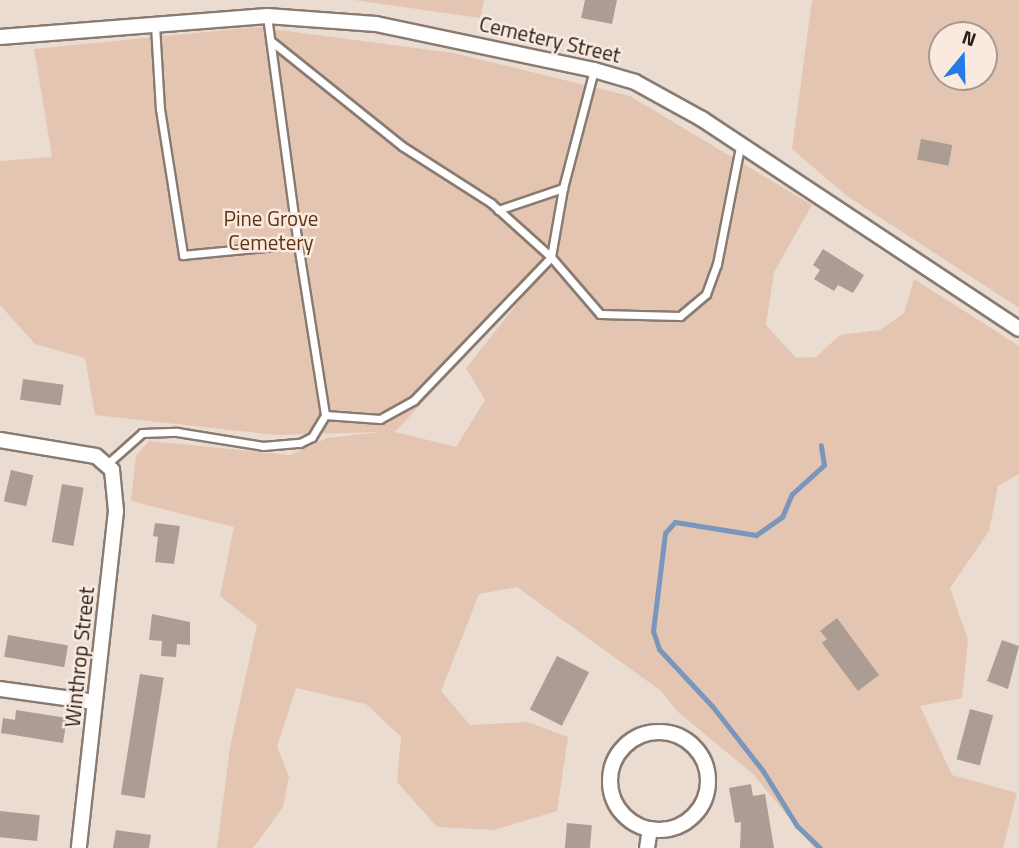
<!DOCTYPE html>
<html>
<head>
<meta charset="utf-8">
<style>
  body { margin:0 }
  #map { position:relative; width:1019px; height:848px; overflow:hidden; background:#ebdcd1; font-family:"Titillium Web",sans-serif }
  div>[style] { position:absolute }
  .green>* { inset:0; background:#e3c5b1 }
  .stream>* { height:5px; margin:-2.5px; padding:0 2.5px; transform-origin:2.5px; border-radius:2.5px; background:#7a96bd }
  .building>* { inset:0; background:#ac9d94; transform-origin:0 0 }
  .roads { filter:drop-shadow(2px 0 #897b71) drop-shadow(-2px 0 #897b71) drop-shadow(0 2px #897b71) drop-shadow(0 -2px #897b71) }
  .lane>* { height:7px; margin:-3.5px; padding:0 3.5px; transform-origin:3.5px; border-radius:3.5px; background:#fff }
  .street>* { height:14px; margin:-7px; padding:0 7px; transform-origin:7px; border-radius:7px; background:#fff }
  .street>.ring { margin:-7px; padding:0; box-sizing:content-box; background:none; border:14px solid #fff; border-radius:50% }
  span { translate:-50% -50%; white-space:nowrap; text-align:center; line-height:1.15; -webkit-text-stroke:5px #f9e9df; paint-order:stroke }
  .street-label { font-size:21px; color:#26201c }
  .park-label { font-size:21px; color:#603512 }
  .north { position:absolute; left:928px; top:21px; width:70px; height:70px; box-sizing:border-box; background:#f9e9df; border:2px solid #a59991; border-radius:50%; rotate:19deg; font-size:19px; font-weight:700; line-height:28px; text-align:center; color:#26201c }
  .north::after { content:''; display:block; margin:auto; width:24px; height:32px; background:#247be5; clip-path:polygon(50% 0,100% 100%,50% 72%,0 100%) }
</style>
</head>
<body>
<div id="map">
  <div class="green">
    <i style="clip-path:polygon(354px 0,484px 0,480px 18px)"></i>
    <i style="clip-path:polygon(evenodd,812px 0,1019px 0,1019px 308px,847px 196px,792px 149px,812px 0,942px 35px,984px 35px,984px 77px,942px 77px,942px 35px)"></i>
    <i style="clip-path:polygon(evenodd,257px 27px,453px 53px,630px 96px,812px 205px,774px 272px,766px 325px,796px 358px,816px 357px,840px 335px,880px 330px,904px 313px,914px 279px,1019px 346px,1019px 474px,998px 486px,989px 531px,950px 588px,968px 640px,962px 698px,920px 706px,952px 775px,1017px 793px,1003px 848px,814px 848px,753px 774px,678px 712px,661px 691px,517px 587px,479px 594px,441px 691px,470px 725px,528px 722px,568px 737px,557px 811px,494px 830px,437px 827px,397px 782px,401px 737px,366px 704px,296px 688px,277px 747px,289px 776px,283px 807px,253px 848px,217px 848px,230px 747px,257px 625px,220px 596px,234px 527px,131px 501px,136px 456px,149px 441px,290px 455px,327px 438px,381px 432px,277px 435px,95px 415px,85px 358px,35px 344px,0 305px,0 161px,52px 157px,34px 49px,257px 27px,531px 286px,466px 368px,485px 400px,456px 447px,395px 432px,531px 286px)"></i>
  </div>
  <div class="stream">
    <i style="left:820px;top:848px;width:32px;rotate:-136deg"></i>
    <i style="left:797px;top:826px;width:65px;rotate:-121.7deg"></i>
    <i style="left:763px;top:771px;width:81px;rotate:-128deg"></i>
    <i style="left:713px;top:707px;width:79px;rotate:-133deg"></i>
    <i style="left:659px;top:649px;width:19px;rotate:-108deg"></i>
    <i style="left:653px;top:631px;width:99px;rotate:-83deg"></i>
    <i style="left:665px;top:533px;width:15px;rotate:-48deg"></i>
    <i style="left:675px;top:522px;width:82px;rotate:9.1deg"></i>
    <i style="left:756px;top:535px;width:32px;rotate:-35deg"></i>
    <i style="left:782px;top:517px;width:25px;rotate:-67deg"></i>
    <i style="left:792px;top:494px;width:43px;rotate:-42.2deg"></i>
    <i style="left:824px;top:465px;width:20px;rotate:-99deg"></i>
  </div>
  <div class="building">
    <i style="clip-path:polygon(585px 0,617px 0,612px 24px,581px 18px)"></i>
    <i style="left:921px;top:139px;width:32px;height:21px;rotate:11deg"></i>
    <i style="clip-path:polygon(823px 249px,864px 275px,853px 293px,838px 285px,834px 291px,814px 279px,820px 270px,813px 265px)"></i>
    <i style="left:23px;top:379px;width:41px;height:21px;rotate:8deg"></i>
    <i style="left:11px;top:470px;width:23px;height:32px;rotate:13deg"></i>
    <i style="left:62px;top:484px;width:22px;height:59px;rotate:10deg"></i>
    <i style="clip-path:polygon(155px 523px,180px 526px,174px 564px,155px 562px,158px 537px,153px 536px)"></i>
    <i style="clip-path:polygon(152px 614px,190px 622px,190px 645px,177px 644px,176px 657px,161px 656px,162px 641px,149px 640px)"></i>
    <i style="clip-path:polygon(837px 618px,879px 675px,858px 691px,822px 643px,827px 639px,820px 631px)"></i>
    <i style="left:8px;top:635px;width:61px;height:22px;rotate:10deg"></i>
    <i style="clip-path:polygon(1002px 640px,1019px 646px,1008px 689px,987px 681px)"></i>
    <i style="left:557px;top:656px;width:36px;height:60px;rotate:27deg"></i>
    <i style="left:140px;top:674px;width:24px;height:122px;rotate:9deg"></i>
    <i style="left:970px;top:709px;width:24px;height:52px;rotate:15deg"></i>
    <i style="clip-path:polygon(16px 710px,67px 718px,63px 743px,1px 733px,3px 718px,15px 720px)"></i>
    <i style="clip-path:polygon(751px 784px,753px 796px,765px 794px,774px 848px,740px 848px,741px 822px,735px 823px,729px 788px)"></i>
    <i style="left:0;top:811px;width:40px;height:26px;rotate:6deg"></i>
    <i style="left:567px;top:823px;width:25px;height:25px;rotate:5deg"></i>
    <i style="clip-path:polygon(116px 830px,151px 835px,149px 848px,113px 848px)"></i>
  </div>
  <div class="roads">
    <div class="lane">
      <i style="left:267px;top:16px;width:230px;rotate:82.3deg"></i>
      <i style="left:155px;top:25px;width:84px;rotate:86.6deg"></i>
      <i style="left:160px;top:109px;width:148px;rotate:81deg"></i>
      <i style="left:183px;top:255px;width:116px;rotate:-5.5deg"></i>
      <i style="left:298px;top:244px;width:173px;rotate:81deg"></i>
      <i style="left:325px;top:415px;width:55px;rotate:4.2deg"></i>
      <i style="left:380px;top:419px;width:39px;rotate:-29deg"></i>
      <i style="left:414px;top:400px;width:198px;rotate:-46.2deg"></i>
      <i style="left:551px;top:257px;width:70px;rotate:-80.1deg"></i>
      <i style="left:563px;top:188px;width:122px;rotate:-75.3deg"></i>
      <i style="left:271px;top:41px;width:168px;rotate:38.7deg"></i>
      <i style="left:402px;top:146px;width:106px;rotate:32.6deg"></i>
      <i style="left:491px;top:203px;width:81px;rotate:42deg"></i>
      <i style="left:551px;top:257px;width:75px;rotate:49.3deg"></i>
      <i style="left:600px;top:314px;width:80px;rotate:1.4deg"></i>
      <i style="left:680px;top:316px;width:34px;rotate:-40deg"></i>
      <i style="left:706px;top:294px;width:32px;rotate:-70deg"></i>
      <i style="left:717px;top:264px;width:119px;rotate:-78.9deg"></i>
      <i style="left:498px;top:210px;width:69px;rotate:-18.7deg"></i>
      <i style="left:106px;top:465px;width:48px;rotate:-41.6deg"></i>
      <i style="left:142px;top:433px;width:35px;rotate:-2deg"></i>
      <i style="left:177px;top:432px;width:87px;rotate:9.2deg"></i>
      <i style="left:263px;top:446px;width:37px;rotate:-5deg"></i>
      <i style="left:300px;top:443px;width:13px;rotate:-27deg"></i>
      <i style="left:312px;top:437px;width:26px;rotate:-59deg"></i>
    </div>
    <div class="street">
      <i style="left:0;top:37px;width:268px;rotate:-4.5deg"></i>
      <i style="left:267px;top:16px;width:109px;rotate:4.2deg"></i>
      <i style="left:376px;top:24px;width:223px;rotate:11.9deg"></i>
      <i style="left:594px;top:70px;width:43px;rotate:16.3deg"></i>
      <i style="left:635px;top:82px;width:77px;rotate:28.9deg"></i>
      <i style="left:702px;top:119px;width:380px;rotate:33.5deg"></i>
      <i style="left:0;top:440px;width:97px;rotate:9.5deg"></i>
      <i style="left:96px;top:456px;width:21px;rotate:41deg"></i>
      <i style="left:112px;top:470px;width:41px;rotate:84.4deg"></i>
      <i style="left:116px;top:511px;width:339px;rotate:96.3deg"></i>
      <i style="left:0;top:689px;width:95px;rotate:7.9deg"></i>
      <i class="ring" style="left:610px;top:732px;width:84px;height:84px"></i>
      <i style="left:647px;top:848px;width:19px;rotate:-81deg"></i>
    </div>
  </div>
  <div class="street-label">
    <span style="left:550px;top:39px;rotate:13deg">Cemetery Street</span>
    <span style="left:79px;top:657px;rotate:-84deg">Winthrop Street</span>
  </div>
  <div class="park-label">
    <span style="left:271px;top:230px">Pine Grove<br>Cemetery</span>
  </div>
  <div class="north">N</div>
</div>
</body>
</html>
